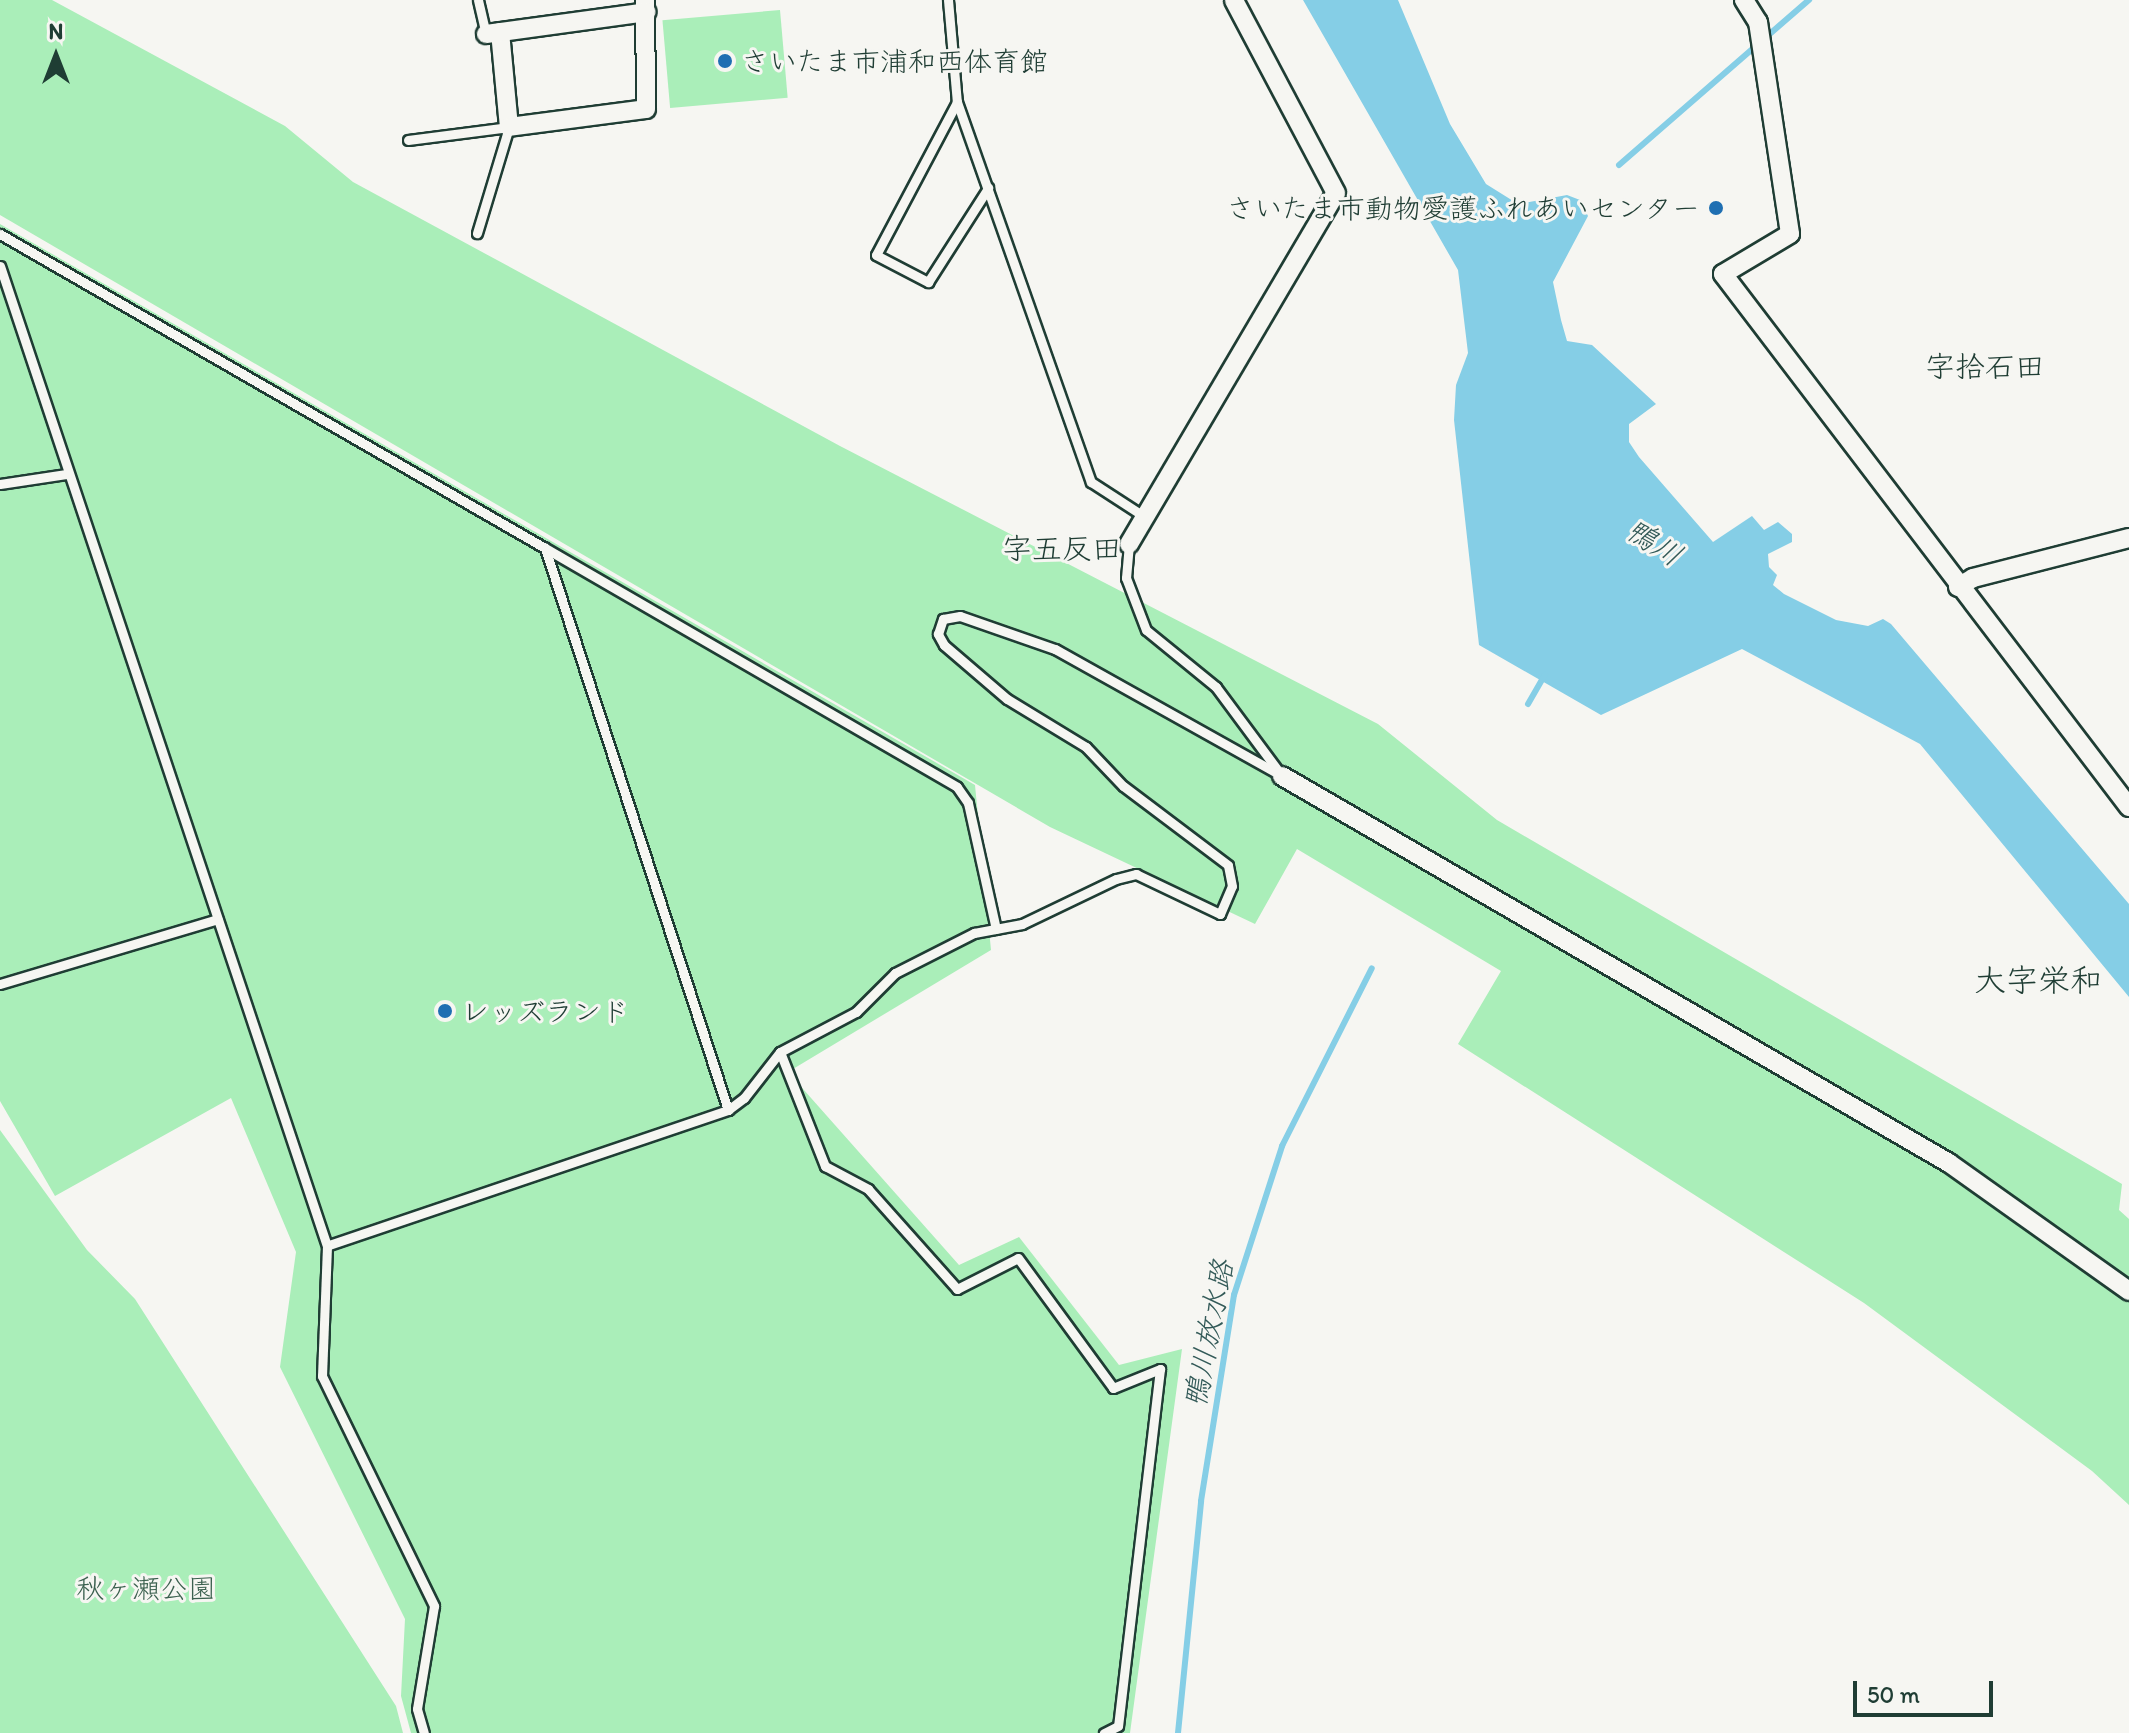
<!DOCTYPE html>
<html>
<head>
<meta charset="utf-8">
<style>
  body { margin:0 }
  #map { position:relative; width:2129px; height:1733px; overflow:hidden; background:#f6f6f2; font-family:Itim,"Klee One",sans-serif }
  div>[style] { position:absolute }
  .green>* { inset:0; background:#aaeeb9; transform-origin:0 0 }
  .water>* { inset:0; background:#85cee6 }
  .stream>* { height:6px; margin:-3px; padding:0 3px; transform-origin:3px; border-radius:3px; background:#85cee6 }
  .roads { filter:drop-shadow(2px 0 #1f3d34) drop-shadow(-2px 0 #1f3d34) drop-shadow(0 2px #1f3d34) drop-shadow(0 -2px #1f3d34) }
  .service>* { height:9px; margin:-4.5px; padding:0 4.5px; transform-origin:4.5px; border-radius:4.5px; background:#f6f6f2 }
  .minor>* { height:18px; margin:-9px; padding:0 9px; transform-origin:9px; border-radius:9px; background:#f6f6f2 }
  .dots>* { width:22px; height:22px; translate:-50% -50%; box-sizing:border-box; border:4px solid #f6f6f2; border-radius:50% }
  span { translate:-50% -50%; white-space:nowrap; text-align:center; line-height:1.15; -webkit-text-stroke:6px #f6f6f2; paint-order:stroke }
  .poi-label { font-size:28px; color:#1f3d34 }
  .left { translate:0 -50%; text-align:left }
  .right { translate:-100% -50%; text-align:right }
  .park-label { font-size:28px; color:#3b604f }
  .neighbourhood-label { font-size:30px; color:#1f3d34 }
  .water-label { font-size:30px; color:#335a58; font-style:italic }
  .quarter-label { font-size:32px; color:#1f3d34 }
  .north { position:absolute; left:16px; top:16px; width:80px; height:80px; -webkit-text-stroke:6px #f6f6f2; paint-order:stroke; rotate:0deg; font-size:22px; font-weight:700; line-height:32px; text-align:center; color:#1f3d34 }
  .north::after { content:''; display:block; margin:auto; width:28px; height:36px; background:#1f3d34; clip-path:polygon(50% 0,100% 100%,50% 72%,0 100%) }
  .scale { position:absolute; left:1853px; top:1681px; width:140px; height:36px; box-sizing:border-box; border:4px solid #1f3d34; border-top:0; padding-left:10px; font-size:24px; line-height:28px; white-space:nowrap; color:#1f3d34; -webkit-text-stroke:6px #f6f6f2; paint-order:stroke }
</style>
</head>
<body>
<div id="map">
  <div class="green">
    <i style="clip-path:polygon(0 0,52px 0,285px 126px,353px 182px,840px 446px,1378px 724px,1497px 820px,2122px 1184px,2119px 1210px,2129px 1219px,2129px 1505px,2092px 1471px,1864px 1303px,1458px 1044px,1501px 971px,1297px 849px,1255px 924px,1050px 827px,0 215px)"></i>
    <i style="left:780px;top:10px;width:88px;height:118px;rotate:85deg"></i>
    <i style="clip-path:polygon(0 224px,975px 785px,991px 950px,788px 1072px,959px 1265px,1019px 1237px,1119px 1365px,1182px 1349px,1130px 1733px,411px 1733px,401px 1696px,405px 1619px,280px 1367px,296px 1252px,231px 1098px,55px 1196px,0 1101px)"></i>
    <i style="clip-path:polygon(0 1130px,87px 1250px,135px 1299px,396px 1706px,403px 1733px,0 1733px)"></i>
  </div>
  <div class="water">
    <i style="clip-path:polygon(1303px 0,1398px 0,1450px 124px,1486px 184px,1518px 204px,1567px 195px,1580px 200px,1588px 216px,1553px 282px,1561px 320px,1567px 341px,1592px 345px,1656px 404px,1629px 424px,1629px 442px,1639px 457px,1713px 542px,1752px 516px,1764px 530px,1778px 522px,1792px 534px,1792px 542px,1768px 554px,1769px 567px,1777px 575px,1773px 585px,1784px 594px,1836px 620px,1868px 626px,1883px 619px,1891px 624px,2129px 904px,2129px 997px,1920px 744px,1742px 649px,1601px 715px,1479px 645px,1454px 420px,1456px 385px,1468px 353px,1458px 270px)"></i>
  </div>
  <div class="stream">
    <i style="left:1619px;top:165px;width:252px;rotate:-41deg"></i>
    <i style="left:1528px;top:704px;width:34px;rotate:-60deg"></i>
    <i style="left:1178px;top:1733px;width:233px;rotate:-84.3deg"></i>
    <i style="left:1201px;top:1501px;width:209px;rotate:-80.9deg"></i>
    <i style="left:1234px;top:1295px;width:157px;rotate:-72.1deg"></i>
    <i style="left:1282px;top:1146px;width:199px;rotate:-63.2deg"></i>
  </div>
  <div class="roads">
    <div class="service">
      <i style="left:478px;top:0;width:35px;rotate:77deg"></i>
      <i style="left:948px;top:0;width:102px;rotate:85deg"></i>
      <i style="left:957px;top:102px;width:403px;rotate:70.6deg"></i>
      <i style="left:1091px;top:482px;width:64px;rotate:32.9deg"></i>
      <i style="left:957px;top:102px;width:173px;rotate:117.9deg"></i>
      <i style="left:876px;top:255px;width:59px;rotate:27.4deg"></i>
      <i style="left:928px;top:282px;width:112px;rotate:-57.4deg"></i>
      <i style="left:408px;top:140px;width:102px;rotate:-7.3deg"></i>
      <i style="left:509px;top:127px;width:111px;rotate:106.8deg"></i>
      <i style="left:0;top:234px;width:629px;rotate:29.95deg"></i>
      <i style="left:545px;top:548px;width:591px;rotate:71.96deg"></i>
      <i style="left:728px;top:1110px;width:423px;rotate:161.3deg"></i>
      <i style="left:327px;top:1246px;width:1033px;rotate:-108.45deg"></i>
      <i style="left:0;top:484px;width:67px;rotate:-8.6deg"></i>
      <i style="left:545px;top:548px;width:476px;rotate:30.1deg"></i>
      <i style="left:957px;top:787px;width:19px;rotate:55deg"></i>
      <i style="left:968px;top:803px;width:129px;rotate:77.5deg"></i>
      <i style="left:0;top:984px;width:227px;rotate:-16.6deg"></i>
      <i style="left:780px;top:1052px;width:123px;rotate:68.5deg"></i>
      <i style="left:825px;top:1166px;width:49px;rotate:28.1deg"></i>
      <i style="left:868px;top:1189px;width:134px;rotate:48.3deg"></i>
      <i style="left:957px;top:1289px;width:68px;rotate:-26.9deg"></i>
      <i style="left:1018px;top:1258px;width:161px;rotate:53.8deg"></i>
      <i style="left:1113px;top:1388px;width:51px;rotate:-22deg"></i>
      <i style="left:1160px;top:1369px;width:359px;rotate:96.7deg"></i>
      <i style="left:1118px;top:1726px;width:16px;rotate:153deg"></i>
      <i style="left:728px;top:1110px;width:20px;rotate:-37deg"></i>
      <i style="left:744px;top:1098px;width:58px;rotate:-52deg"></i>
      <i style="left:780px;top:1052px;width:86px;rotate:-27.8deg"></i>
      <i style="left:856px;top:1012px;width:55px;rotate:-45deg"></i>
      <i style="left:895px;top:973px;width:89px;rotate:-26.9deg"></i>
      <i style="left:974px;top:933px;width:49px;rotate:-10.6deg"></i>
      <i style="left:1022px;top:924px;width:104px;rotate:-25.6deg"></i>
      <i style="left:1116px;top:879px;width:21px;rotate:-14deg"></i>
      <i style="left:1136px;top:874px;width:93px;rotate:25.5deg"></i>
      <i style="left:1220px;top:914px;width:30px;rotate:-67deg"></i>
      <i style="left:1232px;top:886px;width:21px;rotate:-101deg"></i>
      <i style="left:1228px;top:865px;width:131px;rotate:-143deg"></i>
      <i style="left:1123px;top:786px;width:54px;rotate:-133.5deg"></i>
      <i style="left:1086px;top:747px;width:92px;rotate:-148.7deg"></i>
      <i style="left:1007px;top:699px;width:83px;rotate:-139.4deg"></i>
      <i style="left:944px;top:645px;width:13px;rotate:-119deg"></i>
      <i style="left:938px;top:634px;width:16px;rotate:-72deg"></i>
      <i style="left:943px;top:619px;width:17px;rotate:-10deg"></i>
      <i style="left:960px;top:616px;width:101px;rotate:19.2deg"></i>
      <i style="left:1055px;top:649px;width:260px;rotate:29.2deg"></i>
      <i style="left:1282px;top:776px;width:111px;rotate:-126.6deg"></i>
      <i style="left:1216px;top:687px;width:90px;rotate:-140.8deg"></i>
      <i style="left:1146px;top:630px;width:56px;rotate:-111deg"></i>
      <i style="left:1126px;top:578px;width:34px;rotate:-85deg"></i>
      <i style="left:327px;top:1246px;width:130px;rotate:92.2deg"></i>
      <i style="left:322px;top:1376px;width:256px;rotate:64deg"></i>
      <i style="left:434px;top:1606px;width:104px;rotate:99.4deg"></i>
      <i style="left:417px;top:1709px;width:25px;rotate:74deg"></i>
    </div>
    <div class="minor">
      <i style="left:1744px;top:0;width:26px;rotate:58deg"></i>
      <i style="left:1758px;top:22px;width:214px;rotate:81.4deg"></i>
      <i style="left:1790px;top:234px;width:78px;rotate:149.2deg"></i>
      <i style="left:1723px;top:274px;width:670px;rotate:52.7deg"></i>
      <i style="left:500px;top:32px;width:95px;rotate:84.6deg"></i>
      <i style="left:509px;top:127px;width:138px;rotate:-7.5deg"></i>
      <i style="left:646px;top:109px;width:109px;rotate:-90.5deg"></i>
      <i style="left:486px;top:34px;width:162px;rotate:-7.8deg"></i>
      <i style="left:1129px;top:544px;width:407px;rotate:-59.5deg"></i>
      <i style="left:1336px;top:193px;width:218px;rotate:-117.9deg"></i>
      <i style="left:1958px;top:587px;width:17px;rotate:-31deg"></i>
      <i style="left:1973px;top:578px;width:161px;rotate:-14.4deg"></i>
      <i style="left:1282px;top:776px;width:771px;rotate:30.12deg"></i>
      <i style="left:1949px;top:1163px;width:221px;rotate:35.4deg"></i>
    </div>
  </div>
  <div class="dots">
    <i style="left:725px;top:61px;background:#1f6fb2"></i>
    <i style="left:1716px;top:208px;background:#1f6fb2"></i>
    <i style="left:445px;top:1011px;background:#1f6fb2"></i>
  </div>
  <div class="poi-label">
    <span class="left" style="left:741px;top:61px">さいたま市浦和西体育館</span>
    <span class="right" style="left:1700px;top:208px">さいたま市動物愛護ふれあいセンター</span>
    <span class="left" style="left:461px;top:1011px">レッズランド</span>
  </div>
  <div class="park-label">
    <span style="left:146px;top:1588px">秋ヶ瀬公園</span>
  </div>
  <div class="neighbourhood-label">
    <span style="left:1985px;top:367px">字拾石田</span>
    <span style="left:1062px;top:549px">字五反田</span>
  </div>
  <div class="water-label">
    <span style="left:1654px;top:543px;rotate:32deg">鴨川</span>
    <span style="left:1209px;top:1334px;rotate:-79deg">鴨川放水路</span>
  </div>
  <div class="quarter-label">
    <span style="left:2038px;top:980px">大字栄和</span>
  </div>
  <div class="north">N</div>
  <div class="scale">50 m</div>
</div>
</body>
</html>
